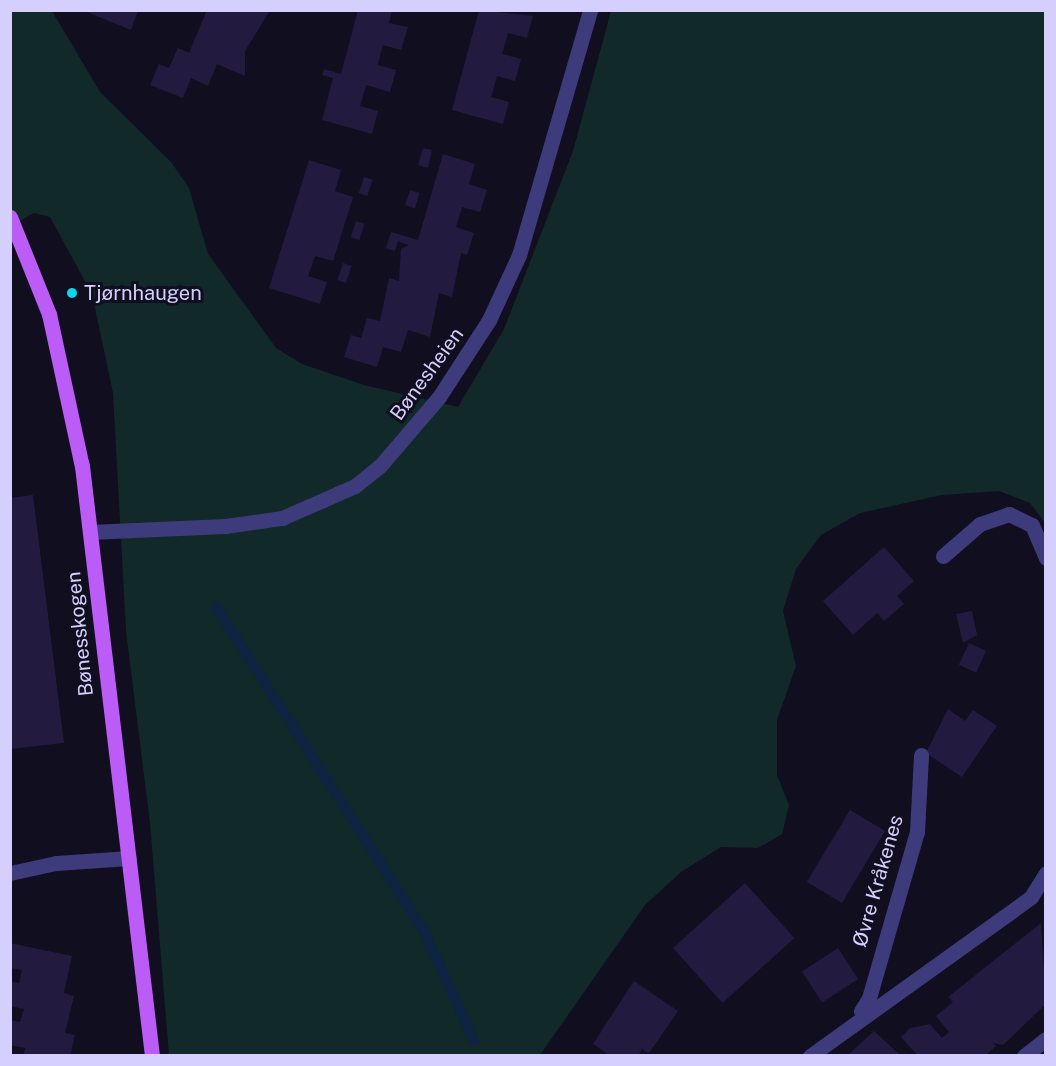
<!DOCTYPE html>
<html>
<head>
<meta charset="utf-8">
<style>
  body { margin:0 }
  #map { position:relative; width:1056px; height:1066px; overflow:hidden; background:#110e1f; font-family:"Public Sans",sans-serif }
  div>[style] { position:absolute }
  .green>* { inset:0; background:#112928 }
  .stream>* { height:10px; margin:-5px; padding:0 5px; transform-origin:5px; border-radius:5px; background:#0f2343 }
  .building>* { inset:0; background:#221b3f; transform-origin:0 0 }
  .minor>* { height:15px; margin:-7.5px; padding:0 7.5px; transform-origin:7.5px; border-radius:7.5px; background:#3d3b7c }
  .major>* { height:15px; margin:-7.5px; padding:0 7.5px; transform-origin:7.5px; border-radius:7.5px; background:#bc5cf6 }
  .dots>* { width:16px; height:16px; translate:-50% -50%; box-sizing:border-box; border:3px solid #110e1f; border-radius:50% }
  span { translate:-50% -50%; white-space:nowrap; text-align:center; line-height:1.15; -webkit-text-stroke:6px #110e1f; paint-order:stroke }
  .poi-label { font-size:20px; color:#d4cffc }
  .left { translate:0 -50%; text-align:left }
  .street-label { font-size:20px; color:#d4cffc }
  .frame { position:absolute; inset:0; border:12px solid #d4cffc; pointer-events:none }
</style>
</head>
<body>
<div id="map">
  <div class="green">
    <i style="clip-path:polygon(11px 11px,52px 11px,100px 92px,171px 162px,189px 188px,208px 254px,276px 348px,302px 364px,364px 385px,458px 407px,504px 329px,573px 151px,611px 11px,1045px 11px,1045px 523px,1030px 503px,999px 491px,942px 495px,860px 513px,821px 535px,796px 569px,783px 611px,796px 666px,777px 720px,777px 775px,789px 805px,782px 834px,758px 848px,721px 847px,681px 872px,645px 905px,540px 1055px,169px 1055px,150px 823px,126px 631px,113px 393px,92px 294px,50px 217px,34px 213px,11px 226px)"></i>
  </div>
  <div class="stream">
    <i style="left:216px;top:607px;width:385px;rotate:57.3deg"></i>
    <i style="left:424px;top:931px;width:121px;rotate:65.6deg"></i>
  </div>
  <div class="building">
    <i style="clip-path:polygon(82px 10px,138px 10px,131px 30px)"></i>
    <i style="clip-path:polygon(358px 10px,392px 10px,389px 23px,408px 27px,401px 50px,383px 45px,379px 60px,378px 65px,396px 70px,390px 92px,366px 85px,360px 106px,378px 111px,372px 134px,322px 120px,333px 78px,322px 75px,324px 69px,341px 74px)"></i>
    <i style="clip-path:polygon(479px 10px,533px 16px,527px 38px,508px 33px,502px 54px,521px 59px,515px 81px,497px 76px,491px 97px,509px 102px,503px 124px,452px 110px)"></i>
    <i style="clip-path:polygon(206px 12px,269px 12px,245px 51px,245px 76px,217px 64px,208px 86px,191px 78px,183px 98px,150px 85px,159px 64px,169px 68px,178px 48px,189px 53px)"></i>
    <i style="clip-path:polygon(423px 148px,432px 150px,428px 168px,418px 165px)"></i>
    <i style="clip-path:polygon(443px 154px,475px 164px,469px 184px,487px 190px,480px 212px,462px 207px,456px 227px,474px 233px,467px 255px,461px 253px,452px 297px,439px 293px,430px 337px,408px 330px,401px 352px,383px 347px,377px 367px,344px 357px,351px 335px,361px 338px,367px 318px,380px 321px,389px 278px,399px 281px,401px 249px,409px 245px,398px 241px,395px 251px,386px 248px,391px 232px,418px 240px)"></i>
    <i style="clip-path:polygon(309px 160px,341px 170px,335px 191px,353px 197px,333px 261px,315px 256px,308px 276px,327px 282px,320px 304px,269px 288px)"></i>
    <i style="left:364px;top:177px;width:9px;height:17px;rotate:18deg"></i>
    <i style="left:410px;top:190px;width:10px;height:16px;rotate:17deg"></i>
    <i style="left:356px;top:221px;width:9px;height:17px;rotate:18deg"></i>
    <i style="left:343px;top:263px;width:9px;height:18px;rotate:18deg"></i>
    <i style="clip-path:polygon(33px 495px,64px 743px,10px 749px,10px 498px)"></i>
    <i style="clip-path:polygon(884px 547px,914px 581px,897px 596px,904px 604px,884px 621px,877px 613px,853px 635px,823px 601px)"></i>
    <i style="clip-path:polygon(972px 611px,977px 635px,963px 643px,956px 614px)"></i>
    <i style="left:969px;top:643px;width:19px;height:24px;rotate:25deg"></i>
    <i style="clip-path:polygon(948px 709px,965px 721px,973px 710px,997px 726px,962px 777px,926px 753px)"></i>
    <i style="left:850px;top:810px;width:41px;height:84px;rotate:31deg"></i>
    <i style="left:745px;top:883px;width:74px;height:97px;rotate:48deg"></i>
    <i style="clip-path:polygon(1041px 923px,1046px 1004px,1003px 1045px,993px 1043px,996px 1046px,985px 1056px,918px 1056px,901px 1037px,910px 1028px,930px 1024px,942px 1038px,949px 1032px,936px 1016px,953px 1002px,948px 997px)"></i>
    <i style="clip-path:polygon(10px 943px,72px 956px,64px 993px,74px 996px,65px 1033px,75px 1035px,70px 1056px,23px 1056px,25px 1048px,10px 1045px,10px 1020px,20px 1022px,24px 1009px,10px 1006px,10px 981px,19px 983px,22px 970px,10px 968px)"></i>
    <i style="left:838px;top:948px;width:37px;height:43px;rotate:57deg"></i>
    <i style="clip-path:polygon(634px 981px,678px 1011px,649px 1053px,642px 1049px,638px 1056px,610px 1056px,593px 1044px)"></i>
    <i style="clip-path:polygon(874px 1031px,901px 1056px,847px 1056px)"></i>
  </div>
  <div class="minor">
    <i style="left:90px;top:532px;width:135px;rotate:-2.5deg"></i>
    <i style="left:225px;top:526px;width:58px;rotate:-8deg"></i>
    <i style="left:282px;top:518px;width:80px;rotate:-23.7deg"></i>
    <i style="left:355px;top:486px;width:32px;rotate:-39deg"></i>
    <i style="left:380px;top:466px;width:91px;rotate:-49.5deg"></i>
    <i style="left:439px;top:397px;width:92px;rotate:-57deg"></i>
    <i style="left:489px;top:320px;width:72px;rotate:-65.2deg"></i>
    <i style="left:519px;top:255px;width:255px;rotate:-73.8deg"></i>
    <i style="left:943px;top:556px;width:49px;rotate:-40.9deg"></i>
    <i style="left:980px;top:524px;width:31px;rotate:-19deg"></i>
    <i style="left:1009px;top:514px;width:25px;rotate:26deg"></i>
    <i style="left:1032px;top:525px;width:36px;rotate:67deg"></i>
    <i style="left:10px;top:873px;width:47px;rotate:-12.3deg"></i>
    <i style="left:56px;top:863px;width:73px;rotate:-3.9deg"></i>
    <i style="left:861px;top:1011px;width:15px;rotate:-58deg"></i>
    <i style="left:869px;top:998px;width:173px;rotate:-73.9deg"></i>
    <i style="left:917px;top:832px;width:77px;rotate:-87deg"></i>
    <i style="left:810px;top:1056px;width:272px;rotate:-35.7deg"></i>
    <i style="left:1031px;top:897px;width:28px;rotate:-58deg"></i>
    <i style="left:1024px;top:1056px;width:28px;rotate:-38deg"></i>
  </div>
  <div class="major">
    <i style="left:10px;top:217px;width:105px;rotate:68.1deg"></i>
    <i style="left:49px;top:314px;width:156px;rotate:77.8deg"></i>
    <i style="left:82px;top:466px;width:594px;rotate:83.23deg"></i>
  </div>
  <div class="dots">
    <i style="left:72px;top:293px;background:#0dd6eb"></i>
  </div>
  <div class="poi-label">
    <span class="left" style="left:84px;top:293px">Tjørnhaugen</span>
  </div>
  <div class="street-label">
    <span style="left:427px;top:374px;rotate:-54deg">Bønesheien</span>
    <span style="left:80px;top:634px;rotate:-96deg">Bønesskogen</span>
    <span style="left:878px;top:881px;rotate:-74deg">Øvre Kråkenes</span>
  </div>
  <div class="frame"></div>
</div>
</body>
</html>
